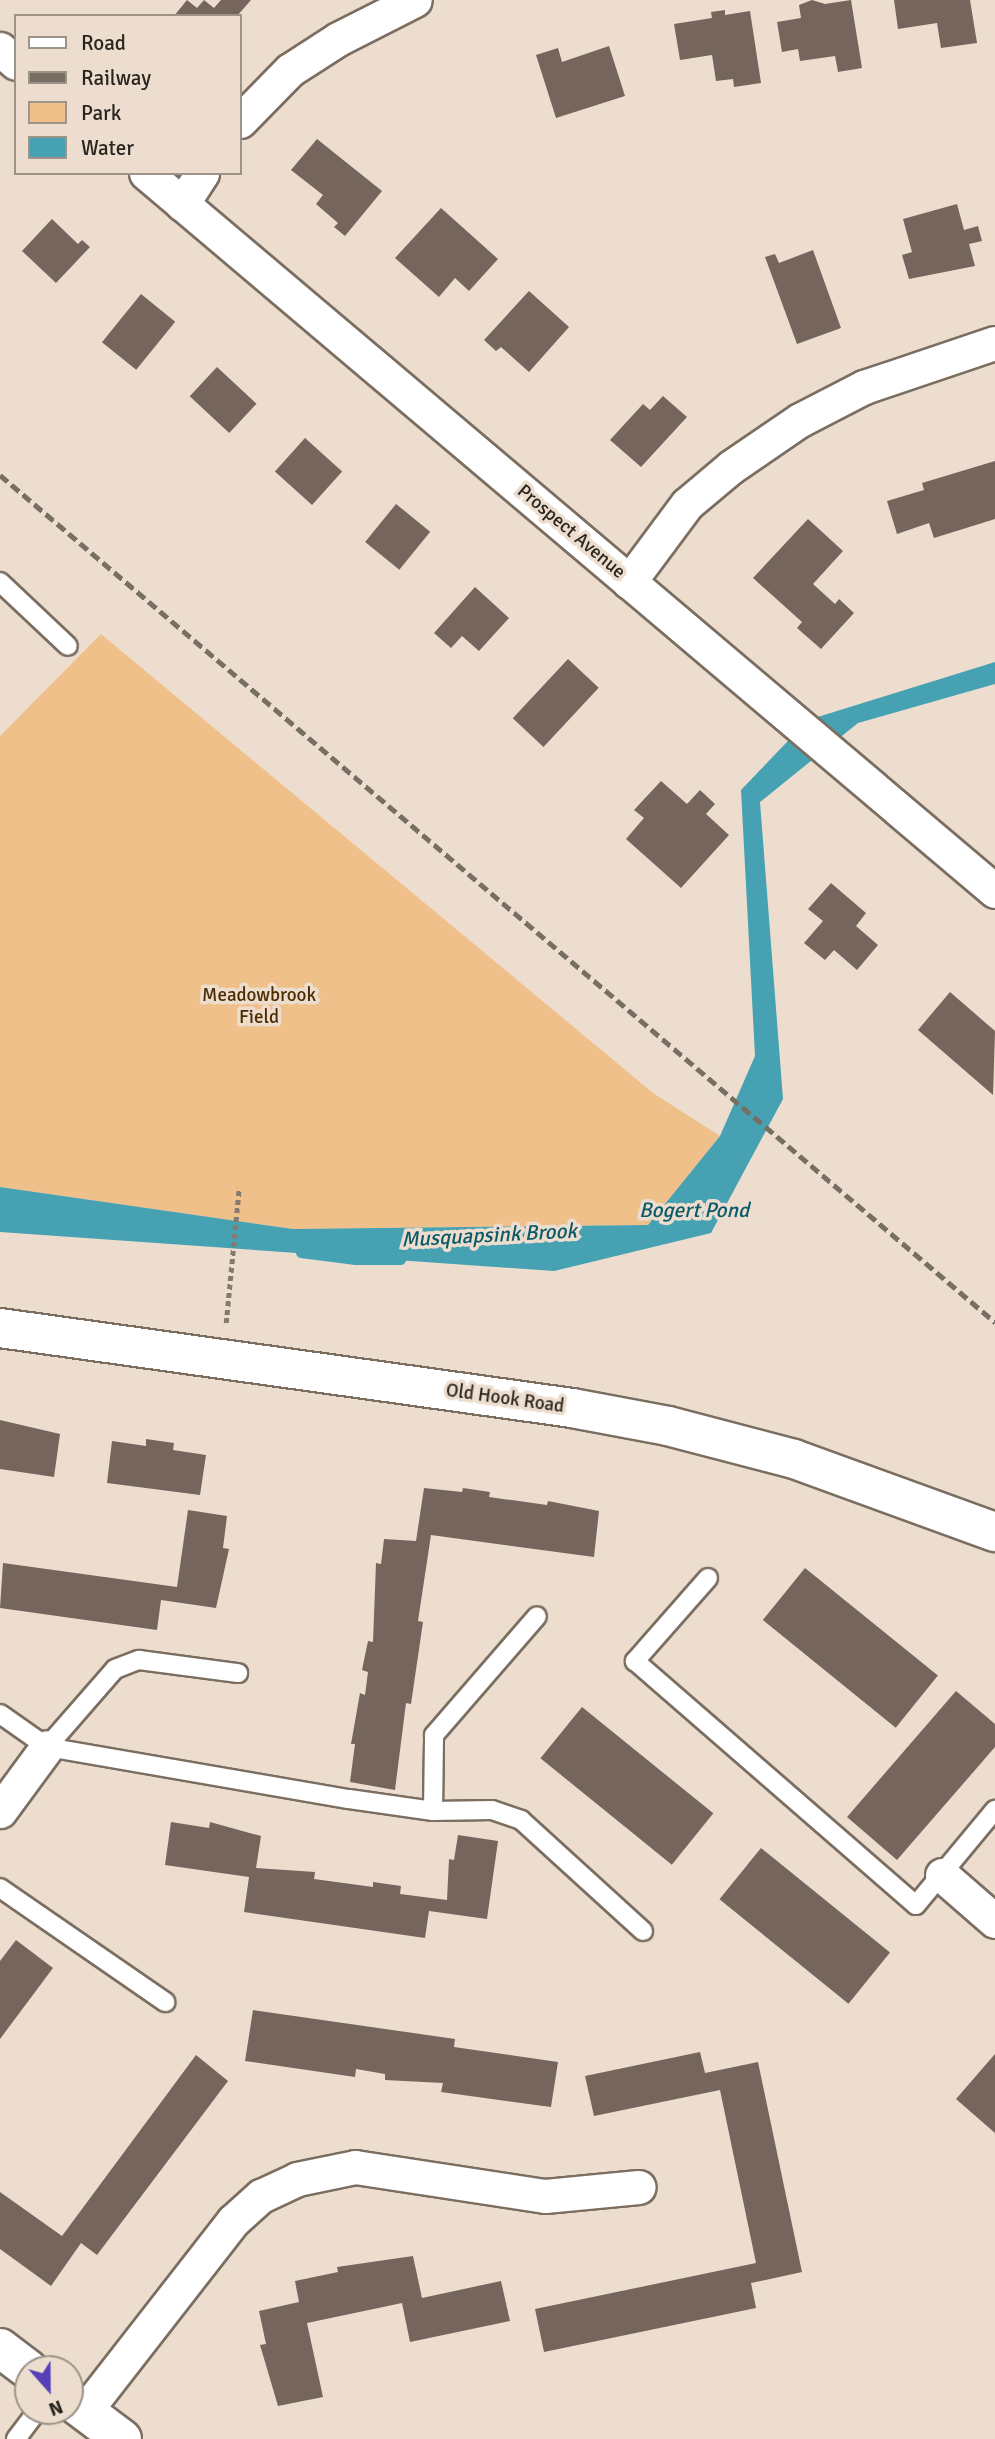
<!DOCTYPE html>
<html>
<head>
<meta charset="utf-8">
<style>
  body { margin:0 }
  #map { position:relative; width:995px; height:2439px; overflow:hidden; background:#ecddce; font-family:Signika,sans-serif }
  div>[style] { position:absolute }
  .green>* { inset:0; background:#f0c08b }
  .water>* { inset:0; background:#46a1b2 }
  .stream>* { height:10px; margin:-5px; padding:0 5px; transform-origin:5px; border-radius:5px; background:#46a1b2 }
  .building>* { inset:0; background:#76655d; transform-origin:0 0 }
  .path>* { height:4.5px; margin-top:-2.25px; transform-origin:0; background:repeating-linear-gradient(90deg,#847a70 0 5px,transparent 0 8.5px) }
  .roads { filter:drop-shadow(2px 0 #7b6e61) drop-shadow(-2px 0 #7b6e61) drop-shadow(0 2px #7b6e61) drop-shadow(0 -2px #7b6e61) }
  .lane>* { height:18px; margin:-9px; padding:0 9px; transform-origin:9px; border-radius:9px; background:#fff }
  .street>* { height:33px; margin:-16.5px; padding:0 16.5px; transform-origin:16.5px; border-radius:16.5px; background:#fff }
  .primary>* { height:38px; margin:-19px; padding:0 19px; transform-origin:19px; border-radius:19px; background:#fff }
  .rail>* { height:5px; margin-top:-2.5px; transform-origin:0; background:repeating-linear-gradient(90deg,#776e64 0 10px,transparent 0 15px) }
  span { translate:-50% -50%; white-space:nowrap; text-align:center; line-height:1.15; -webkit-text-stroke:7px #ecddce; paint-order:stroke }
  .street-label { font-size:19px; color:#2a251f }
  .park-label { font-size:19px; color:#4b2c00 }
  .water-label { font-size:21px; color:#0b5a67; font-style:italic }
  .legend { position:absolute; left:14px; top:14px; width:228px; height:161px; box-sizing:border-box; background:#ecddce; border:2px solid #9e9388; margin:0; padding:9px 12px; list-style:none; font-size:21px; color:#2a251f }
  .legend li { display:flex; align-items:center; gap:14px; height:35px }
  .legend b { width:35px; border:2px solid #9e9388 }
  .north { position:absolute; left:14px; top:2355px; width:70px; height:70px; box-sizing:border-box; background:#ecddce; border:2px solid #9e9388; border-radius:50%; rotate:159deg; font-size:19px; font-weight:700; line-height:28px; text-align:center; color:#2a251f }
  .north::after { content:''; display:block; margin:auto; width:24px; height:32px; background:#5641b9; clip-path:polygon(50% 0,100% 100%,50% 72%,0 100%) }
</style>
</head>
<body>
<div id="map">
  <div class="green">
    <i style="clip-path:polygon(101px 634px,653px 1093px,720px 1136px,648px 1225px,293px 1229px,0 1187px,0 736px)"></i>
  </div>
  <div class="water">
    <i style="clip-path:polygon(995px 662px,995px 684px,858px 723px,760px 802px,783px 1099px,711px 1233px,554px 1271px,0 1232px,0 1187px,293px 1229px,648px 1225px,720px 1136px,755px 1056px,741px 790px,808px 720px)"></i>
  </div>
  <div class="stream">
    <i style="left:301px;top:1253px;width:55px;rotate:7.3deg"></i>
    <i style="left:356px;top:1260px;width:45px"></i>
  </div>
  <div class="building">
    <i style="clip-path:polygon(187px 0,197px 8px,204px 0,214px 8px,221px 0,251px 0,237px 16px,174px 16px)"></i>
    <i style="clip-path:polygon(812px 0,825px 4px,851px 0,862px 68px,838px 72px,835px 56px,800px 61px,798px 49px,782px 52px,777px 22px,801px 18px,799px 5px)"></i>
    <i style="clip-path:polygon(894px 0,970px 0,977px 43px,941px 48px,937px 23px,898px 29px)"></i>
    <i style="clip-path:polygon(725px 10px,725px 15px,750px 11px,761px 83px,734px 87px,733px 79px,716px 81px,712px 55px,680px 60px,674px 24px,712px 18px,711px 12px)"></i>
    <i style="clip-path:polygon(609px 46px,625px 96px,556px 118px,536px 55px,558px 48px,562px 62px)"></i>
    <i style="clip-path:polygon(317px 139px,382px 191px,345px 236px,334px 227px,338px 223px,316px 204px,323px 195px,291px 170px)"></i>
    <i style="clip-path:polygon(957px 204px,964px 230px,978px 226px,982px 241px,969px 244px,975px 266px,909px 279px,902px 255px,912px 252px,903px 219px)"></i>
    <i style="clip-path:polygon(441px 208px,498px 259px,469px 291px,455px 278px,439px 297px,395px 258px)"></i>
    <i style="clip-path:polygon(52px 219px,78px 244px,82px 240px,90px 247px,56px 283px,22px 251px)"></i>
    <i style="clip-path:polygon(813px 250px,841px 328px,797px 344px,765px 257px,775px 254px,779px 263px)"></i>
    <i style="clip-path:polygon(529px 291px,569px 327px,529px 372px,501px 347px,496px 351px,484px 340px)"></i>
    <i style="left:141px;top:294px;width:44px;height:62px;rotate:39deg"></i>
    <i style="left:217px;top:367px;width:54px;height:40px;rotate:43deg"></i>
    <i style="clip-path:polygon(663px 396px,687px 417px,641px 467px,610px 440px,643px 404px,650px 410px)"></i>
    <i style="left:305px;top:438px;width:50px;height:45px;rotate:42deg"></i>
    <i style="clip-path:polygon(995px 461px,995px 519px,934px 538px,929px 523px,897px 534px,887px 501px,924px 490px,922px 483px)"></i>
    <i style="left:396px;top:504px;width:44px;height:49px;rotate:39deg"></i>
    <i style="clip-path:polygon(808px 519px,843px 551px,813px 584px,835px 604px,839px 599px,854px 613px,821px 649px,797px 628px,802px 622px,753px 578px)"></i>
    <i style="clip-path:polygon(475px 587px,509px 618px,479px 651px,462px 636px,451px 648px,434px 633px)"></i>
    <i style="left:568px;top:659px;width:42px;height:81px;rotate:43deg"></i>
    <i style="clip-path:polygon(661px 781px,687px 804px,700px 790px,715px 804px,706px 814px,729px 835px,681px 888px,626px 839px,644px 818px,634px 810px)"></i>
    <i style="clip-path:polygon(831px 883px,866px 913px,856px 926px,878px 945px,857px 970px,834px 950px,825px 960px,804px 943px,823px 921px,808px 909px)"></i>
    <i style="clip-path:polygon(950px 992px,995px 1031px,993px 1095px,918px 1030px)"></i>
    <i style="clip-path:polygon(0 1420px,60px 1434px,54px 1477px,0 1469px)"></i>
    <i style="clip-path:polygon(146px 1439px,174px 1443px,173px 1450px,206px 1455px,200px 1495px,107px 1483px,112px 1441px,146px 1446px)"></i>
    <i style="clip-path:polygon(424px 1488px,462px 1492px,463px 1488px,490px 1492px,489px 1497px,547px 1505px,548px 1501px,599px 1511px,594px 1557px,431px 1535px,418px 1621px,423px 1622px,411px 1704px,406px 1703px,395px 1790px,350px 1782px,355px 1744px,351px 1744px,360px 1693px,365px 1695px,368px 1672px,362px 1670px,368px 1641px,373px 1642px,376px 1563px,381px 1564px,384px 1539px,416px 1541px)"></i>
    <i style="clip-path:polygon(188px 1510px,227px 1516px,223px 1548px,229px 1549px,216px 1608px,161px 1600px,157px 1630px,0 1608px,3px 1563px,177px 1587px)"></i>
    <i style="left:805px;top:1568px;width:171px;height:67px;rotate:39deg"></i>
    <i style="clip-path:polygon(956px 1691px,995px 1724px,995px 1747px,897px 1860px,847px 1817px)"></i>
    <i style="left:582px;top:1707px;width:169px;height:66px;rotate:39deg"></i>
    <i style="clip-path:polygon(171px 1822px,209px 1828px,210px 1822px,261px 1836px,256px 1868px,315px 1872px,314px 1879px,373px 1887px,373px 1882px,401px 1886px,400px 1894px,447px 1900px,449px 1859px,454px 1860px,458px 1835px,498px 1841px,487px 1919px,429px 1911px,425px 1938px,244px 1912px,249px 1877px,165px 1865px)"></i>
    <i style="left:761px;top:1848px;width:166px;height:66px;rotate:39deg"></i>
    <i style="clip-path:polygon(16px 1940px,53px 1968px,0 2039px,0 1961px)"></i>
    <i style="clip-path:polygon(253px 2010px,455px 2039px,454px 2047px,558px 2062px,551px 2107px,441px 2092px,443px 2083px,385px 2080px,385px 2074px,356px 2069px,355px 2077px,245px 2061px)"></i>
    <i style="clip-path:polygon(700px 2052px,705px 2073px,758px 2062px,802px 2272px,751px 2283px,756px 2308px,544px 2352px,535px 2309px,756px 2263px,720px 2090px,594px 2116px,585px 2076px)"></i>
    <i style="clip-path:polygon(995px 2054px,995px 2133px,956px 2099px)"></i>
    <i style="clip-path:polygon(196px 2055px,228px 2081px,97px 2255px,81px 2243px,51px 2286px,0 2249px,0 2192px,62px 2236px)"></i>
    <i style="clip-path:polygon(413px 2256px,422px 2298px,501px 2281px,510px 2321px,410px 2342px,402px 2303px,307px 2323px,323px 2397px,278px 2406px,260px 2345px,266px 2344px,259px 2311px,299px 2302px,295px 2281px,338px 2272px,337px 2267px)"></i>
  </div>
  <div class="path">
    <i style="left:226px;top:1323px;width:136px;rotate:-84.5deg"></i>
  </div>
  <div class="roads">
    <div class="lane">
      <i style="left:0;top:582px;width:93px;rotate:43.3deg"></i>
      <i style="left:708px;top:1578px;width:111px;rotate:131.3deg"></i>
      <i style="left:635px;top:1661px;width:372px;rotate:41deg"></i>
      <i style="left:916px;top:1905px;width:124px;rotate:-50.3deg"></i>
      <i style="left:0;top:1714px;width:57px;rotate:35.1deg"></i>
      <i style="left:47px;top:1747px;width:306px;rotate:9.8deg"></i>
      <i style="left:349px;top:1799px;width:85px;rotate:8.1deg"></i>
      <i style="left:433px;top:1811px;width:59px;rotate:-1deg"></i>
      <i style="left:492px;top:1810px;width:31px;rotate:19deg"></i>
      <i style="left:521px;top:1820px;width:165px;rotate:42.3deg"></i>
      <i style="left:47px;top:1747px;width:103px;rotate:-48.9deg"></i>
      <i style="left:115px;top:1669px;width:26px;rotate:-21deg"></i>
      <i style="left:139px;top:1660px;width:100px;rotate:7.5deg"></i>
      <i style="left:433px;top:1811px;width:76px;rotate:-89.2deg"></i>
      <i style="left:434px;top:1735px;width:157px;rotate:-49.1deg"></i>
      <i style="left:0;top:1888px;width:201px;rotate:34.6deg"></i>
      <i style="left:16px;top:2439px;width:35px;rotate:-53deg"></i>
    </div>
    <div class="street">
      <i style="left:0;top:49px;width:21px;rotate:41deg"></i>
      <i style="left:240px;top:121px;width:71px;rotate:-45.6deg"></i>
      <i style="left:290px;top:70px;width:57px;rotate:-32.9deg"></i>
      <i style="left:338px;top:39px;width:86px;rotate:-26.9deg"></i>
      <i style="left:146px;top:173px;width:1112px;rotate:40.22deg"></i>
      <i style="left:182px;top:204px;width:37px;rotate:-57deg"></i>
      <i style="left:629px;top:582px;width:97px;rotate:-53.4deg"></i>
      <i style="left:687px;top:504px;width:57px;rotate:-40.1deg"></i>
      <i style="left:731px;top:467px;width:83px;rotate:-34.3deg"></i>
      <i style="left:800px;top:420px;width:72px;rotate:-27.3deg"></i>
      <i style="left:864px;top:387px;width:138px;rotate:-18.6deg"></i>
      <i style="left:0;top:1811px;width:79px;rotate:-53.7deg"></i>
      <i style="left:942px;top:1875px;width:70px;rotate:41deg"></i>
      <i style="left:85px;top:2411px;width:241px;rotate:-52.1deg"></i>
      <i style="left:233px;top:2221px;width:38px;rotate:-42deg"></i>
      <i style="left:261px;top:2196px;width:40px;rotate:-25deg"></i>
      <i style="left:297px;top:2179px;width:59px;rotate:-11.7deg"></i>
      <i style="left:355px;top:2167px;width:192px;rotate:8.7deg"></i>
      <i style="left:545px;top:2196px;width:94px;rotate:-5.5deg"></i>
    </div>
    <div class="primary">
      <i style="left:0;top:1328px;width:578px;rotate:7.96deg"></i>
      <i style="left:572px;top:1408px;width:98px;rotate:10.6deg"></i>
      <i style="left:668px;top:1426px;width:130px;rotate:14.7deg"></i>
      <i style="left:794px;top:1459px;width:214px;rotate:20deg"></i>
      <i style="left:0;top:2348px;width:35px;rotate:37deg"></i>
      <i style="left:70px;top:2400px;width:65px;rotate:36.9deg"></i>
    </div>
  </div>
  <div class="rail">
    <i style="left:0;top:475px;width:1307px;rotate:40.41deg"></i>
  </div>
  <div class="street-label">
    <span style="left:571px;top:532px;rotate:40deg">Prospect Avenue</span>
    <span style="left:505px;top:1399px;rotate:8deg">Old Hook Road</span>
  </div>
  <div class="park-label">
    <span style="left:259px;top:1007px">Meadowbrook<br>Field</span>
  </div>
  <div class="water-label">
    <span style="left:694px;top:1210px">Bogert Pond</span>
    <span style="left:489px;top:1235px;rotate:-3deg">Musquapsink Brook</span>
  </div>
  <ul class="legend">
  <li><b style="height:9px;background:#fff"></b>Road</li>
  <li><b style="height:9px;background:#776e64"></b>Railway</li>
  <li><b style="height:19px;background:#f0c08b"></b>Park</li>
  <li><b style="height:19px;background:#46a1b2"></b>Water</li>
  </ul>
  <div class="north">N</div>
</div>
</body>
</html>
